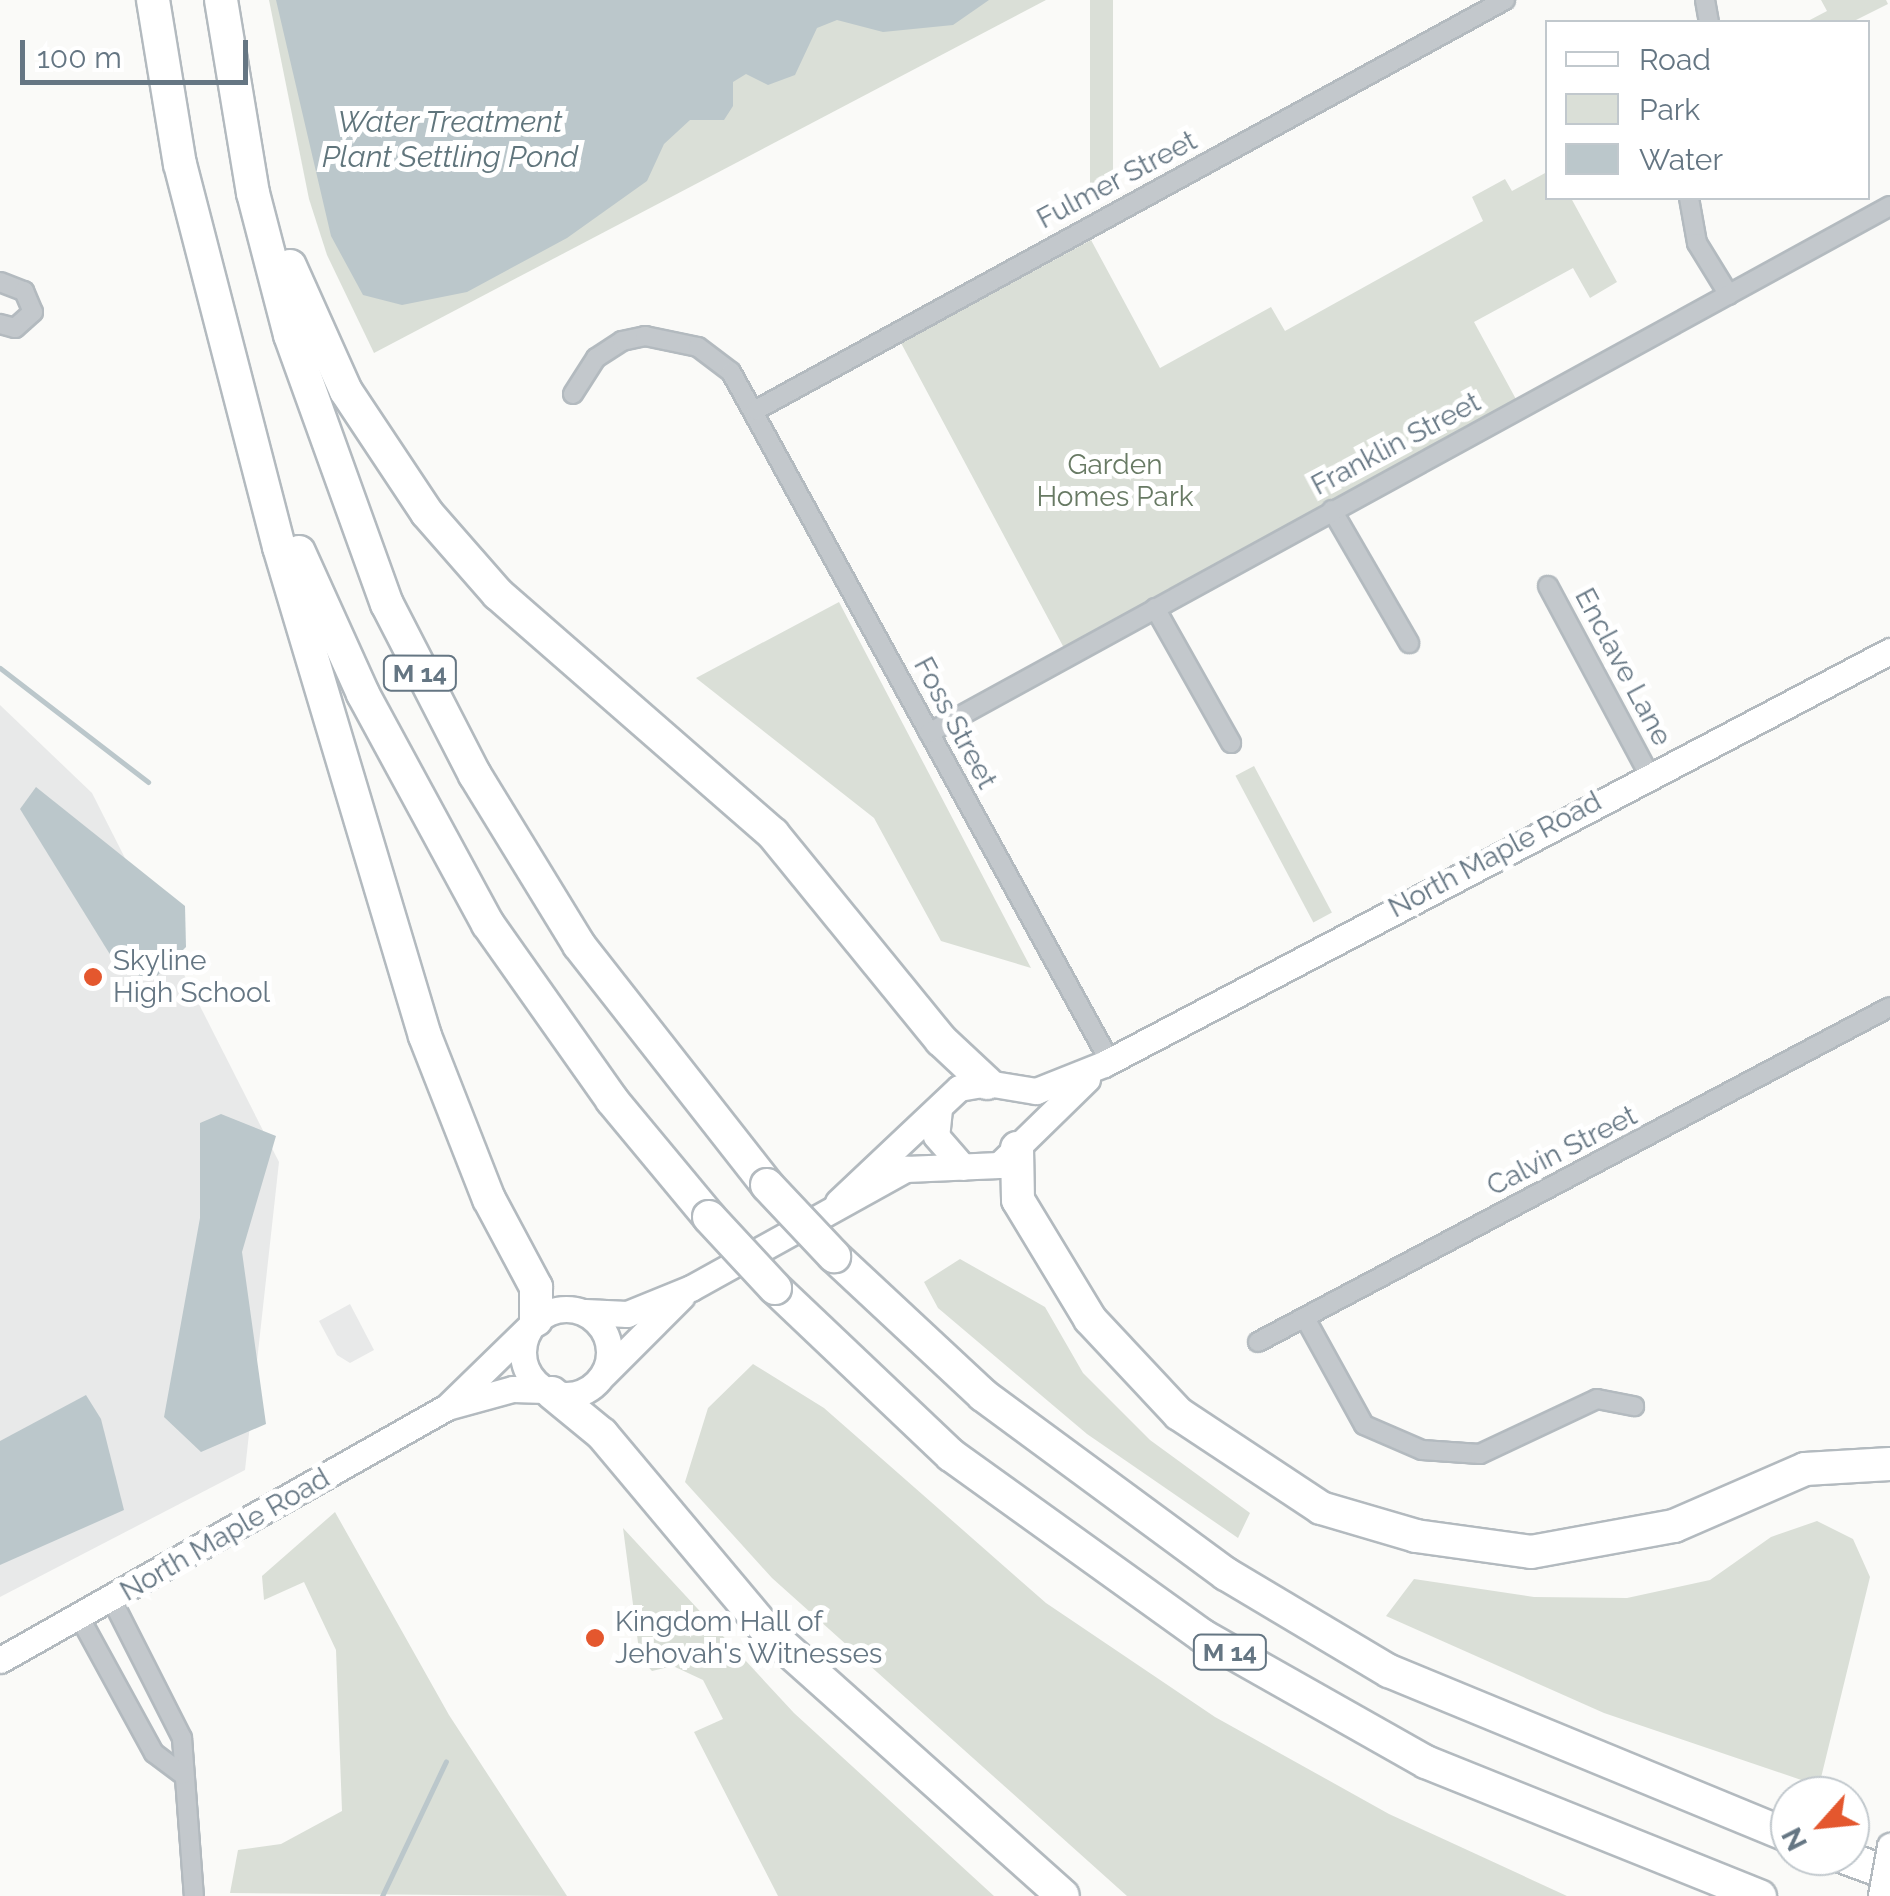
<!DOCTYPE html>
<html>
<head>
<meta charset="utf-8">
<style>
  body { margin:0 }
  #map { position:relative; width:1890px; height:1896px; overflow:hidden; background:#fafaf8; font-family:Raleway,sans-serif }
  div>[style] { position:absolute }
  .built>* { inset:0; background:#e8e9e9 }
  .green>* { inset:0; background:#dadfd7; transform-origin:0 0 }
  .water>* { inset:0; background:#bbc7cb }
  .stream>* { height:5px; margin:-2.5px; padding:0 2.5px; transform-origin:2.5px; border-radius:2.5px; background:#bbc7cb }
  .roads { filter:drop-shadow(2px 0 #b3babf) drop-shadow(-2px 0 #b3babf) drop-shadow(0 2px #b3babf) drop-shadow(0 -2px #b3babf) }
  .street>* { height:18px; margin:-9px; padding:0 9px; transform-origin:9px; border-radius:9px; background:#c3c8cc }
  .secondary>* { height:25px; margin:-12.5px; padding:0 12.5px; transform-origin:12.5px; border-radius:12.5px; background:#fff }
  .secondary>.ring { margin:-12.5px; padding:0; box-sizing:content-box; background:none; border:25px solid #fff; border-radius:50% }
  .highway>* { height:32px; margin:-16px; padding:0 16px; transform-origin:16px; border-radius:16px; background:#fff }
  .bridges { filter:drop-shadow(2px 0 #b3babf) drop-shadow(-2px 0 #b3babf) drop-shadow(0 2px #b3babf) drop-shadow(0 -2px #b3babf) }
  .secondary-bridge>* { height:25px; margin:-12.5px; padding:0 12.5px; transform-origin:12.5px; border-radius:12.5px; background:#fff }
  .highway-bridge>* { height:32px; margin:-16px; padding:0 16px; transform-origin:16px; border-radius:16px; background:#fff }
  .dots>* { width:28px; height:28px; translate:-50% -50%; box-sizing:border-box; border:5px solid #fff; border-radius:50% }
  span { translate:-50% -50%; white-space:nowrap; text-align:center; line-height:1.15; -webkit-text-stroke:10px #fff; paint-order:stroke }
  .shield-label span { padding:2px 8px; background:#fff; border:2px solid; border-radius:8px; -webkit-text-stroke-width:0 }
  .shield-label { font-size:25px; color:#657683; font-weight:700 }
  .street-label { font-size:28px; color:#657683 }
  .park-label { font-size:28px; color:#687a64 }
  .poi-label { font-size:28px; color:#657683 }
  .left { translate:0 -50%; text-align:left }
  .water-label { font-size:30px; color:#60757c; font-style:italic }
  .legend { position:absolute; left:1545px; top:20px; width:325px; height:180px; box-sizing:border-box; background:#fff; border:2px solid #c1c8cd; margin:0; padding:12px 18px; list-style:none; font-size:30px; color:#657683 }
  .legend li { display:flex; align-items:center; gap:20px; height:50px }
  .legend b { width:50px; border:2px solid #c1c8cd }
  .north { position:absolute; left:1770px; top:1776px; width:100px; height:100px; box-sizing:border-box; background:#fff; border:2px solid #c1c8cd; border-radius:50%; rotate:243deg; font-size:28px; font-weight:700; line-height:40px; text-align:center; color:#657683 }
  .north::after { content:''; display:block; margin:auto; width:35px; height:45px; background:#e4572e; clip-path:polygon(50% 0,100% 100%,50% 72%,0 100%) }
  .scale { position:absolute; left:20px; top:40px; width:228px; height:45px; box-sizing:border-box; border:5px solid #657683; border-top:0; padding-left:12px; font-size:30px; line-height:35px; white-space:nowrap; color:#657683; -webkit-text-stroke:8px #fff; paint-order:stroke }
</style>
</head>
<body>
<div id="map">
  <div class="built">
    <i style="clip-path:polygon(0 705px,92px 793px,279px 1162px,245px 1470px,0 1597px)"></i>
    <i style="clip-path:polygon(350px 1304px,374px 1350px,350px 1363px,337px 1355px,319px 1321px)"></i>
  </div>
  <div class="green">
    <i style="clip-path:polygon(269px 0,1046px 0,374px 353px,327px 255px,309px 199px)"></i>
    <i style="left:1090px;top:0;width:23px;height:183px"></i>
    <i style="clip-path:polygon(1821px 0,1886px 0,1888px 4px,1852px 22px,1806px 22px,1827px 11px)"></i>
    <i style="clip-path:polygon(1547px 172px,1548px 198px,1571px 198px,1617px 282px,1590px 298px,1573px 268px,1474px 322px,1517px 401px,1064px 648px,901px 343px,1091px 240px,1160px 368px,1271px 307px,1285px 331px,1483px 221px,1472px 197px,1505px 179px,1512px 191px)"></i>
    <i style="clip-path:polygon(839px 602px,1031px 968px,941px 941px,874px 818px,696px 678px)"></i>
    <i style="left:1254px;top:766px;width:166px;height:21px;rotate:62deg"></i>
    <i style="clip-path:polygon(960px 1259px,1045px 1307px,1083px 1373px,1150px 1440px,1250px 1513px,1238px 1538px,1087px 1434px,938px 1308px,924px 1282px)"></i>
    <i style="clip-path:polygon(753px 1364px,824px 1408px,1046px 1603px,1215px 1717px,1389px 1814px,1567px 1896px,1127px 1896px,772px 1578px,685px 1482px,708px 1408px)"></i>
    <i style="clip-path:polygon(335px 1512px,449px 1715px,567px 1896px,230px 1893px,238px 1850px,281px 1844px,342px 1811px,336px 1650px,304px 1582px,264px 1600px,262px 1576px)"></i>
    <i style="clip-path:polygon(1817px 1521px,1853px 1539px,1870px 1577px,1819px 1786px,1604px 1713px,1386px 1616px,1414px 1579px,1534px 1597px,1627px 1598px,1710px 1580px,1771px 1537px)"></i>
    <i style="clip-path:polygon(623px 1528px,794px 1713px,994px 1896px,778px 1896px,694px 1732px,723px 1719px,703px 1680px,673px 1666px,652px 1671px,640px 1658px)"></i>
  </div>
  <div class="water">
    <i style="clip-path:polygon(276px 0,989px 0,953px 25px,883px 32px,837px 20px,817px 28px,795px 75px,768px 85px,746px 74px,733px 82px,733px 106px,724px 120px,690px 120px,664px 144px,647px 181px,567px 238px,467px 292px,402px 305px,363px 295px,331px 236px)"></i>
    <i style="clip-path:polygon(36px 787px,185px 906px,186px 947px,153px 980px,119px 969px,20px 809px)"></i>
    <i style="clip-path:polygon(221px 1114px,276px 1136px,242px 1252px,266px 1424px,201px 1452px,164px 1417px,200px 1218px,200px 1123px)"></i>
    <i style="clip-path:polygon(86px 1395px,101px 1419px,124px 1510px,0 1565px,0 1441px)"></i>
  </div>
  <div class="stream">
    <i style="left:0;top:668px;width:187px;rotate:37.6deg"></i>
    <i style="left:382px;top:1896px;width:149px;rotate:-64.6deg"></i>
  </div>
  <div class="roads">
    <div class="street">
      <i style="left:1705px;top:0;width:22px;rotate:80deg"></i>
      <i style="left:1689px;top:198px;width:46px;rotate:79.9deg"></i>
      <i style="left:1697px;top:243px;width:61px;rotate:58.4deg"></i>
      <i style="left:0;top:282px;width:26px;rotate:21deg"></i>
      <i style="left:24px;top:291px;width:23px;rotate:67deg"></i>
      <i style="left:33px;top:312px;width:24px;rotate:138deg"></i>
      <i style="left:15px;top:328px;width:16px;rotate:-165deg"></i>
      <i style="left:573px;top:394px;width:43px;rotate:-57.4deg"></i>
      <i style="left:596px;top:358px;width:31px;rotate:-33deg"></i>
      <i style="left:622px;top:341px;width:24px;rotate:-12deg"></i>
      <i style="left:645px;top:336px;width:54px;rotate:11.7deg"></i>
      <i style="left:698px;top:347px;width:41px;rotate:37.1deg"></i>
      <i style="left:731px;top:372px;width:785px;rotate:61.21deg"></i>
      <i style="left:756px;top:410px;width:854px;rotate:-28.7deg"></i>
      <i style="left:1332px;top:510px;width:154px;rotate:59.9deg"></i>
      <i style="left:1548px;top:586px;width:213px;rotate:61.8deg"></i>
      <i style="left:1155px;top:608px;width:155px;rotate:60.6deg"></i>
      <i style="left:929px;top:733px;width:1096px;rotate:-28.74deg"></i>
      <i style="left:1305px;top:1318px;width:122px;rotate:61.1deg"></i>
      <i style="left:1364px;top:1425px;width:63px;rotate:23.3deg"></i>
      <i style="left:1422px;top:1450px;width:58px;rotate:3.9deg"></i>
      <i style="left:1480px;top:1454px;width:129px;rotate:-25.2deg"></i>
      <i style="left:1597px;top:1399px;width:38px;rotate:11deg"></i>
      <i style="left:1258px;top:1342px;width:715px;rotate:-27.93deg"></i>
      <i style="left:112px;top:1600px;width:155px;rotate:63.1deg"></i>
      <i style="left:182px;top:1738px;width:158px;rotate:85.7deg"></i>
      <i style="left:80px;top:1618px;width:154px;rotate:61.3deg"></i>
      <i style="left:154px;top:1753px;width:36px;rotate:37deg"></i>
    </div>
    <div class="secondary">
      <i style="left:939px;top:1109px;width:27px;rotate:96deg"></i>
      <i style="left:936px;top:1136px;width:41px;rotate:48.9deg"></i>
      <i style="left:838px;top:1202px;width:166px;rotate:-43.3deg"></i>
      <i style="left:959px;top:1088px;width:28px;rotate:-10deg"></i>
      <i style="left:987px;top:1083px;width:50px;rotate:9.3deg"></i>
      <i style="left:1036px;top:1091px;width:73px;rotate:-21.7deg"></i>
      <i style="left:1104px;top:1064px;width:888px;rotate:-27.72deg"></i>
      <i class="ring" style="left:523px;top:1309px;width:61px;height:61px"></i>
      <i style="left:585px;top:1312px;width:42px;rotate:2.7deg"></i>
      <i style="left:627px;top:1314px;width:69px;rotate:-22.1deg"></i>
      <i style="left:691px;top:1288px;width:246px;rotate:-29deg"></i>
      <i style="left:906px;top:1169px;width:93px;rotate:-2.5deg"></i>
      <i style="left:999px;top:1165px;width:123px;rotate:-44.3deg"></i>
      <i style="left:604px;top:1374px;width:110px;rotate:-45deg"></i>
      <i style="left:447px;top:1407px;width:113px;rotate:-44.3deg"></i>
      <i style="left:0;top:1660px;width:514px;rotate:-29.51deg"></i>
      <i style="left:447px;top:1407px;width:68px;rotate:-15.3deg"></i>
      <i style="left:513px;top:1389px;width:32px;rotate:2deg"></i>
    </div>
    <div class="highway">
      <i style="left:153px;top:0;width:166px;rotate:80.7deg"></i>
      <i style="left:180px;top:164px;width:396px;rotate:75.5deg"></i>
      <i style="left:279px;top:547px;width:510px;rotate:73.38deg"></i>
      <i style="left:425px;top:1036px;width:175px;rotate:68.6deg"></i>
      <i style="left:489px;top:1199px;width:100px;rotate:61.9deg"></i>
      <i style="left:536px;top:1287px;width:33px;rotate:90deg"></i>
      <i style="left:221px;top:0;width:196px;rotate:80.6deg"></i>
      <i style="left:253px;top:193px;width:147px;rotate:75.4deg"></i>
      <i style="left:290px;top:335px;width:286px;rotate:70.2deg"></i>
      <i style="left:387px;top:604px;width:192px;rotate:62.8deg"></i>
      <i style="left:475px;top:775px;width:199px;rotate:58.5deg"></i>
      <i style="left:579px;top:945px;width:305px;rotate:51.9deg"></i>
      <i style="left:290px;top:266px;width:137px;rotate:65.9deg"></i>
      <i style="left:346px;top:391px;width:146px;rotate:56.4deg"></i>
      <i style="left:427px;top:513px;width:108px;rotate:48.8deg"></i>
      <i style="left:498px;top:594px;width:365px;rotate:41.1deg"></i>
      <i style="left:773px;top:834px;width:266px;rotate:50.8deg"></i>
      <i style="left:941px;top:1040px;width:63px;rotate:43.1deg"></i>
      <i style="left:299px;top:552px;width:156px;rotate:65.7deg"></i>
      <i style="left:363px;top:694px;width:262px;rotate:61.5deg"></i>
      <i style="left:488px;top:924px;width:215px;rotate:54.8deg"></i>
      <i style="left:612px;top:1100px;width:152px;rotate:50.3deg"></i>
      <i style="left:1017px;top:1148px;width:52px;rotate:88.9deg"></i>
      <i style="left:1018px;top:1200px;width:139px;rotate:58.8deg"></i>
      <i style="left:1090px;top:1319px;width:130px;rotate:46.9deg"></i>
      <i style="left:1179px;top:1414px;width:170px;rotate:33.5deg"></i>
      <i style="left:1321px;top:1508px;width:99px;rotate:16.4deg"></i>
      <i style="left:1416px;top:1536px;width:116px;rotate:7.9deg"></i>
      <i style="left:1531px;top:1552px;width:145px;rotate:-10.3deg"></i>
      <i style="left:1674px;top:1526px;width:143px;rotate:-23.5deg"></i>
      <i style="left:1805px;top:1469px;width:85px;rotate:-3.4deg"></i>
      <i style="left:834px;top:1256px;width:204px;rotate:43deg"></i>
      <i style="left:983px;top:1395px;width:302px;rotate:36.4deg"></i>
      <i style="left:1226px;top:1574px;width:190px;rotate:30.8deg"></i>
      <i style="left:1389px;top:1671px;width:434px;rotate:22.4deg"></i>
      <i style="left:775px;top:1288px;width:243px;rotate:43.5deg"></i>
      <i style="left:951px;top:1455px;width:310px;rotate:35.7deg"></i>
      <i style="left:1203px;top:1636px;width:256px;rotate:29.5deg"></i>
      <i style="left:1426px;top:1762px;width:360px;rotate:21.9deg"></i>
      <i style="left:552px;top:1393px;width:65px;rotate:39.4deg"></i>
      <i style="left:602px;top:1434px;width:260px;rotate:50deg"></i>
      <i style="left:769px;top:1633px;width:394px;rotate:41.8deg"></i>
      <i style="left:1841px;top:1856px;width:52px;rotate:20.2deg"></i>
    </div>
  </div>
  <div class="bridges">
    <div class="secondary-bridge">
      <i style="left:1881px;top:1896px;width:51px;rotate:-79.8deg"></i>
    </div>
    <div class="highway-bridge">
      <i style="left:767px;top:1185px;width:98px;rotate:46.7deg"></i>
      <i style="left:709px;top:1217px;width:97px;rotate:47.1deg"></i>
    </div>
  </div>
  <div class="dots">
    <i style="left:93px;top:977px;background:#e4572e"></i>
    <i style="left:595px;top:1638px;background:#e4572e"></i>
  </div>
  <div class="shield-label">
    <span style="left:420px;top:673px">M 14</span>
    <span style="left:1230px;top:1652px">M 14</span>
  </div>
  <div class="street-label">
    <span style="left:1117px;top:180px;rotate:-28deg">Fulmer Street</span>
    <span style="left:1396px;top:444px;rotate:-28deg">Franklin Street</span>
    <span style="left:1623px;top:667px;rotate:62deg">Enclave Lane</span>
    <span style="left:955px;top:723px;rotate:62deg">Foss Street</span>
    <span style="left:1495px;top:855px;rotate:-28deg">North Maple Road</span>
    <span style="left:1562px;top:1151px;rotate:-27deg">Calvin Street</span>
    <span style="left:225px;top:1535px;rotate:-30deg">North Maple Road</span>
  </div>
  <div class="park-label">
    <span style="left:1115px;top:481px">Garden<br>Homes Park</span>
  </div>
  <div class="poi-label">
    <span class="left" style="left:113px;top:977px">Skyline<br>High School</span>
    <span class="left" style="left:615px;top:1638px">Kingdom Hall of<br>Jehovah's Witnesses</span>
  </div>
  <div class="water-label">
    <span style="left:450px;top:139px">Water Treatment<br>Plant Settling Pond</span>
  </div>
  <ul class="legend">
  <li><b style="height:12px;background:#fff"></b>Road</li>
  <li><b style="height:28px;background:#dadfd7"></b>Park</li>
  <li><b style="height:28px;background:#bbc7cb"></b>Water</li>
  </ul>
  <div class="north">N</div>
  <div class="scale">100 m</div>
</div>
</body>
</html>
